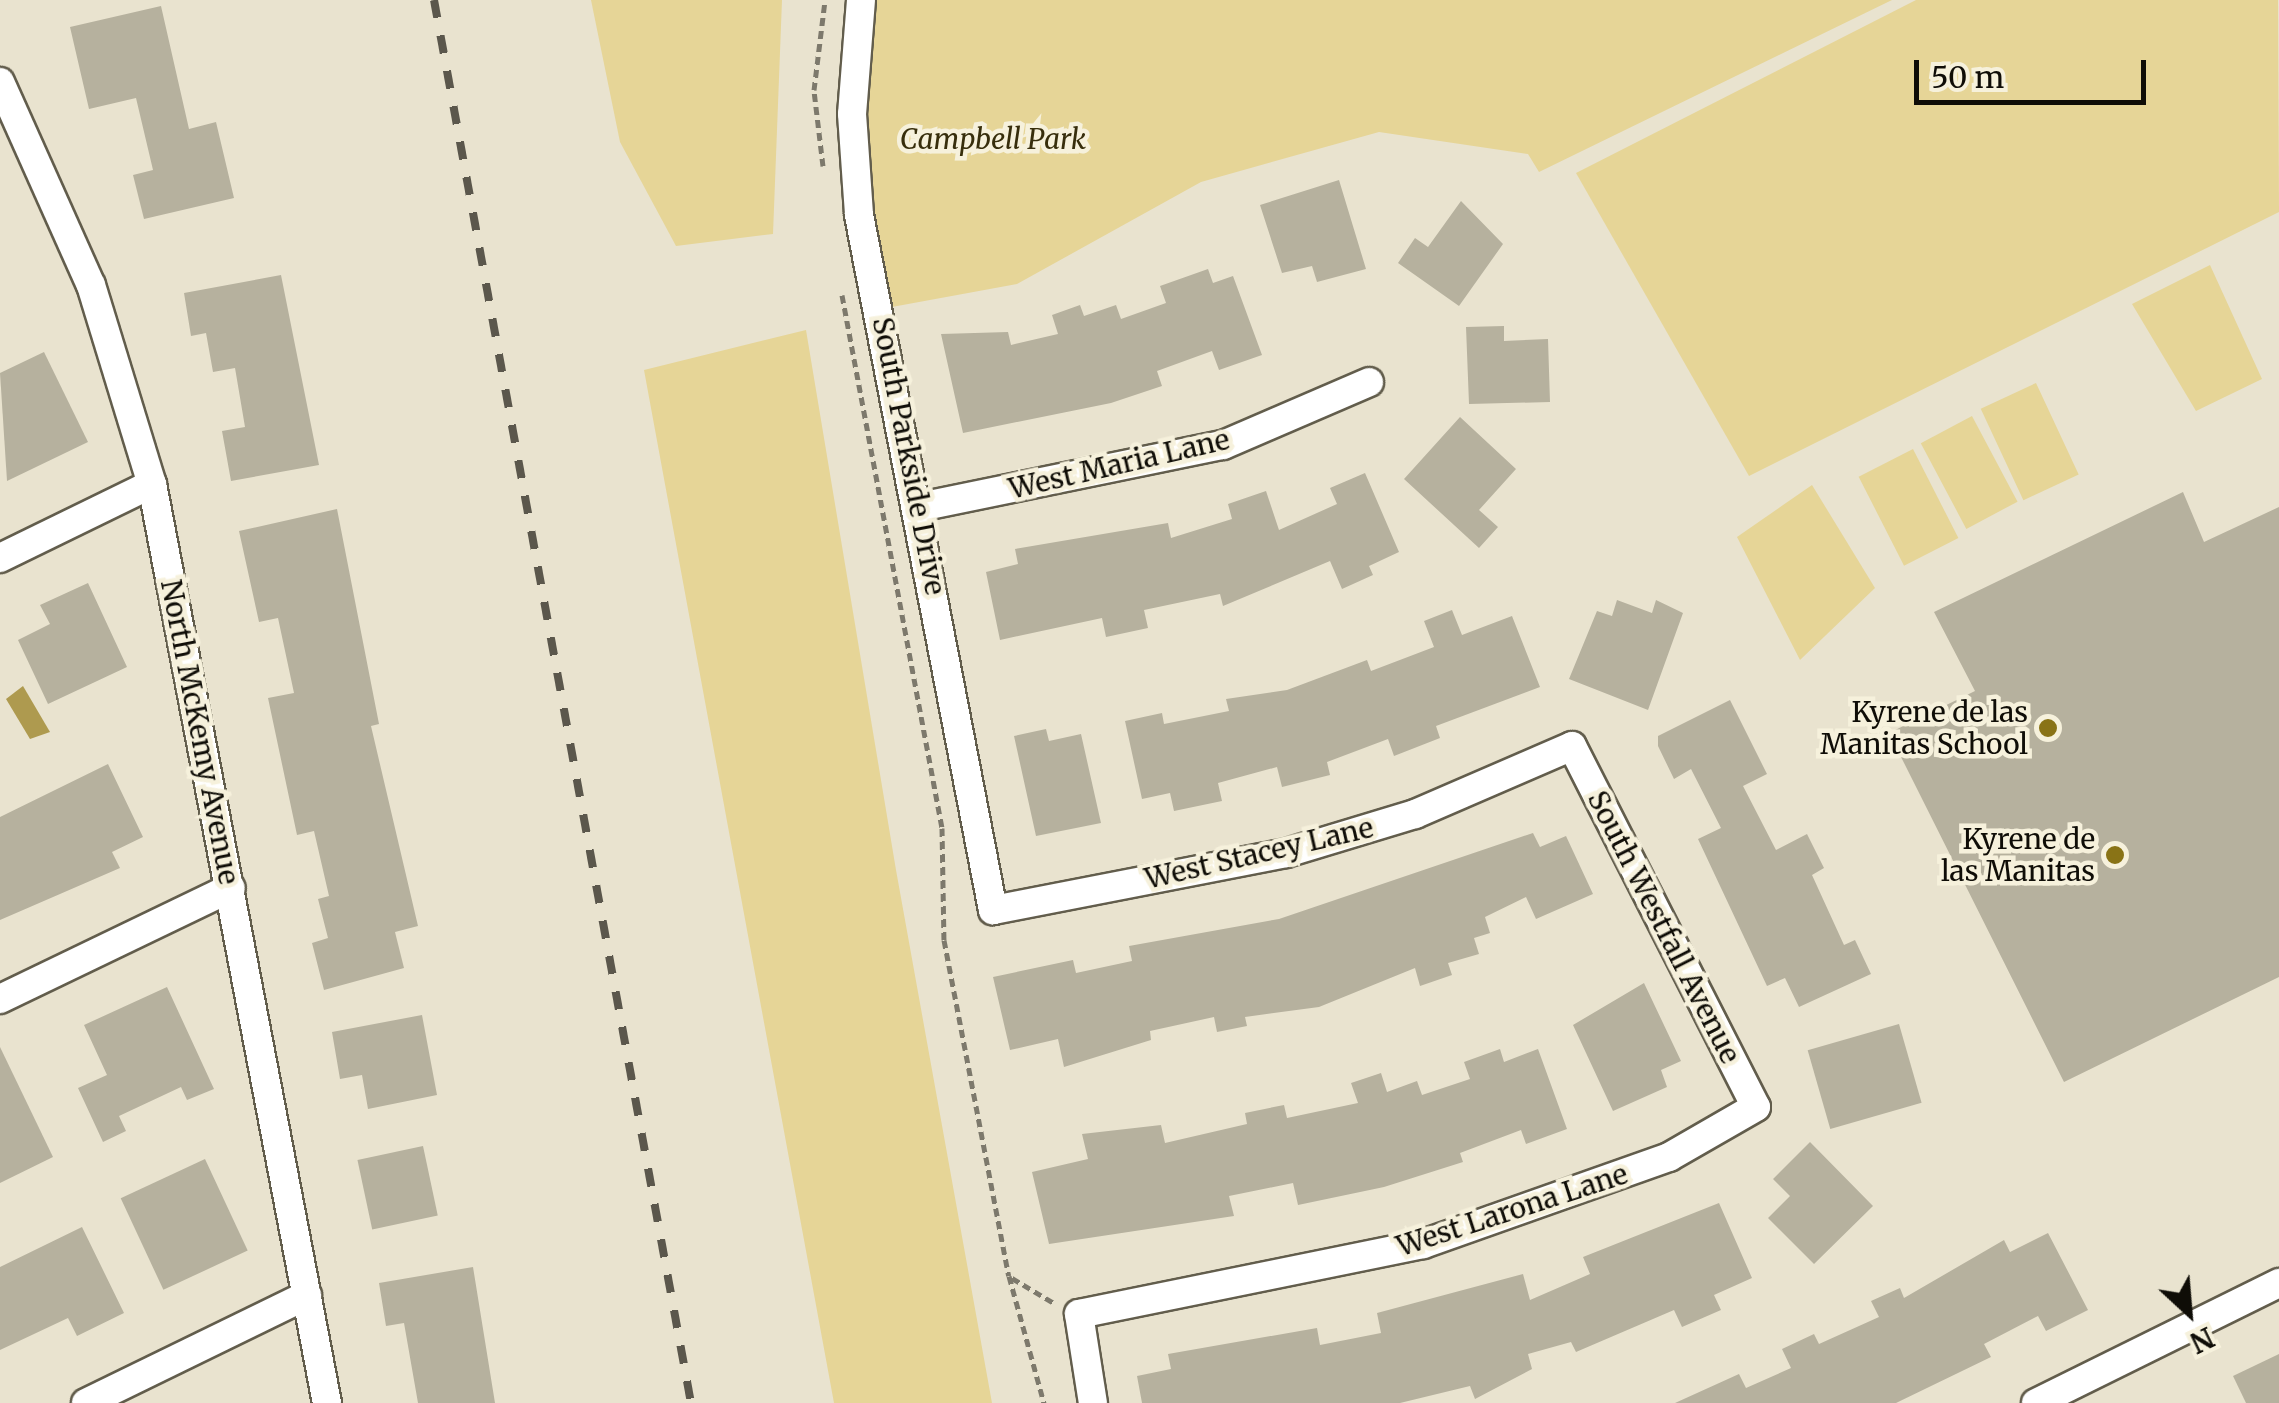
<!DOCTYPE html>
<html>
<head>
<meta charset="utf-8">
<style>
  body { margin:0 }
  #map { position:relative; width:2279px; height:1403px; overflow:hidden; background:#e9e3cf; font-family:Merriweather,serif }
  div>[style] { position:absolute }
  .green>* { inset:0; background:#e6d597; transform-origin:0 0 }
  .water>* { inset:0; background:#ae9a4f }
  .building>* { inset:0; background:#b6b19e; transform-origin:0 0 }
  .path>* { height:5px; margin-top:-2.5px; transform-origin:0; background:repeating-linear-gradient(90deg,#7d796c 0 8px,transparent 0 13px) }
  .roads { filter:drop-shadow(2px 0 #625d4c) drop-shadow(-2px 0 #625d4c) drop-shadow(0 2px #625d4c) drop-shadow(0 -2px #625d4c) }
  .minor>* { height:28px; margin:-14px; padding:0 14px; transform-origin:14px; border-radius:14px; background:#fff }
  .rail>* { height:8px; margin-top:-4px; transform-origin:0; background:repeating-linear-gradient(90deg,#5b574c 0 18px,transparent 0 36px) }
  .dots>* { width:28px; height:28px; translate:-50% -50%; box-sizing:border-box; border:5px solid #f6f1dc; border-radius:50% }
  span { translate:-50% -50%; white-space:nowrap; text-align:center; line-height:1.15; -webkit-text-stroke:9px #f6f1dc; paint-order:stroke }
  .park-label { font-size:28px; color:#372e0c; font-style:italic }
  .street-label { font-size:28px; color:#0f0d07 }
  .poi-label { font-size:28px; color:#0f0d07 }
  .right { translate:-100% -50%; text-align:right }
  .north { position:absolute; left:2139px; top:1263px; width:100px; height:100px; -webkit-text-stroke:8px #f6f1dc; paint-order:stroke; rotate:154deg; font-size:28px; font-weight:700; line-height:40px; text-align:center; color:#0f0d07 }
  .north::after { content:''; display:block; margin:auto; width:35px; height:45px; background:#0f0d07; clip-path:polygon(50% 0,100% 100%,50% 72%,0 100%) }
  .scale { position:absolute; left:1914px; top:60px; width:232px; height:45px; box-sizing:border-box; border:5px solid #0f0d07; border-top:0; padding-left:12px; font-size:30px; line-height:35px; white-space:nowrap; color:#0f0d07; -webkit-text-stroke:8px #f6f1dc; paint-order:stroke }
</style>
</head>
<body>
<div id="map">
  <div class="green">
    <i style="clip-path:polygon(591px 0,782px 0,773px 234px,676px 246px,620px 142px)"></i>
    <i style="clip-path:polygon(861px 0,1892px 0,1539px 172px,1528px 154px,1379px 132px,1201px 182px,1017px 284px,881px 309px,859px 215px)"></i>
    <i style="clip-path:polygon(1916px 0,2278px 0,2279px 212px,1749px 476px,1576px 173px)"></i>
    <i style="clip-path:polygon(2210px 265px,2262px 379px,2196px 411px,2132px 304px)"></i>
    <i style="clip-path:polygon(806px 330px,896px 870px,992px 1403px,834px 1403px,644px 370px)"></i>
    <i style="left:2036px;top:383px;width:101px;height:61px;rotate:65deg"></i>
    <i style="left:1972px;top:416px;width:97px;height:58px;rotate:62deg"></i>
    <i style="left:1913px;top:449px;width:100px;height:61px;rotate:63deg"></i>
    <i style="clip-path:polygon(1812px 485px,1875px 588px,1800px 660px,1737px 537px)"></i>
  </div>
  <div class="water">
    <i style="clip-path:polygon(23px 686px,50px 732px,30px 739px,6px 699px)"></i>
  </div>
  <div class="building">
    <i style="clip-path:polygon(161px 6px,189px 129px,216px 122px,234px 198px,144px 219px,133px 175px,153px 170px,136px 98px,89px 109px,70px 27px)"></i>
    <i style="clip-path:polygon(1339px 180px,1366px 269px,1317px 282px,1312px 266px,1282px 273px,1260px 205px)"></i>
    <i style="clip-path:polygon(1461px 201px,1503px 244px,1459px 306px,1398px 263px,1415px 238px,1428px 247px)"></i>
    <i style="clip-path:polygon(1208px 269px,1213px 283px,1233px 276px,1262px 355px,1219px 370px,1212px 351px,1157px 371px,1162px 386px,1111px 403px,963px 433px,941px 334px,1008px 332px,1011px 345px,1058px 334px,1052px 315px,1080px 305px,1084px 316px,1116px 305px,1121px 319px,1166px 303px,1160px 286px)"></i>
    <i style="clip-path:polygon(281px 275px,319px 465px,231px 481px,222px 431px,245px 427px,235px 368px,213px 372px,206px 333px,191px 336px,184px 293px)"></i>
    <i style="clip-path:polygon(1504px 326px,1504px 341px,1548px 339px,1550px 402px,1469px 404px,1466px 327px)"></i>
    <i style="clip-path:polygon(44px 352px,88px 442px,7px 481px,0 373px)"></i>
    <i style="clip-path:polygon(1460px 417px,1516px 469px,1479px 510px,1498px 527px,1479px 548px,1404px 479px)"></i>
    <i style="clip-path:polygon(1365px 473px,1399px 552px,1369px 566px,1373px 575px,1342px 589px,1330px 561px,1223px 606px,1220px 594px,1144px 610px,1148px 628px,1106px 637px,1102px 618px,1000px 640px,986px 572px,1018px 564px,1015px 549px,1168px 523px,1171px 538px,1232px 519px,1228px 504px,1266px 491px,1279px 530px,1337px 504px,1330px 488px)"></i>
    <i style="clip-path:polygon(2183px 492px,2204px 542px,2279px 507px,2279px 977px,2064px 1082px,1889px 733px,1975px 691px,1934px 612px)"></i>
    <i style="clip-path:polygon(337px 509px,379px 724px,371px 726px,418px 926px,395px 932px,404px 968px,324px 990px,312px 943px,328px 938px,318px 899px,329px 896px,314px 831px,297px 835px,268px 698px,294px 693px,278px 618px,259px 622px,239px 531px)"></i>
    <i style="clip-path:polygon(88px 583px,127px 667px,48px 704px,18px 640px,50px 624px,40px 605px)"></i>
    <i style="clip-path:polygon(1617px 600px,1652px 613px,1656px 600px,1683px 613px,1648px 710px,1569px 679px,1597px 611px,1612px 616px)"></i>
    <i style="clip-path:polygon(1452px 610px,1462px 635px,1512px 616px,1540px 687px,1436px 726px,1440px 738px,1394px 756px,1388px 739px,1327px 762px,1330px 775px,1282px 787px,1277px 767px,1218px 783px,1222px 801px,1174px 811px,1170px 793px,1142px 799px,1125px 721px,1162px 713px,1164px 724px,1229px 711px,1226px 699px,1287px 690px,1367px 660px,1371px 671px,1434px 647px,1424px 621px)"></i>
    <i style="clip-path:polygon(1730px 700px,1767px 774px,1743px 786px,1776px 850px,1807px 834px,1824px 868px,1812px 875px,1844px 945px,1855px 940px,1871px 974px,1799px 1007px,1785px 978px,1767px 986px,1698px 839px,1721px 828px,1691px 769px,1674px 779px,1658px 746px,1658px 736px)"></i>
    <i style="clip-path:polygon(1046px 729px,1049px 741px,1081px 734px,1101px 823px,1036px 836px,1014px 736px)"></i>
    <i style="clip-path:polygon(108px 764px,143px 837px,112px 852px,120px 868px,0 920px,0 817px)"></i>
    <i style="clip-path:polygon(1533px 833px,1540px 847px,1566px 836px,1593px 894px,1536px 919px,1526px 897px,1485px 917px,1490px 933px,1474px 938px,1479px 954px,1448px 963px,1452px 975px,1420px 986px,1415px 968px,1319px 1007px,1245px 1017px,1247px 1026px,1217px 1032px,1214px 1017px,1150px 1031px,1151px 1040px,1064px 1067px,1058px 1039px,1010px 1050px,993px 977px,1073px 960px,1076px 973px,1132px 961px,1129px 946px,1279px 919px)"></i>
    <i style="clip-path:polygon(1644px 983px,1681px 1061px,1661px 1070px,1667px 1087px,1613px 1111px,1573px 1025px)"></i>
    <i style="clip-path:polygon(167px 987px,214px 1089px,187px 1100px,181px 1087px,119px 1116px,126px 1131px,103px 1142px,78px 1088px,107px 1075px,84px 1025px)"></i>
    <i style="clip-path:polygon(422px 1015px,437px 1095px,368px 1109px,362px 1075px,340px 1079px,332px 1032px)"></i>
    <i style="left:1899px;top:1024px;width:82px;height:95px;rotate:74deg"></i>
    <i style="clip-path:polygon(0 1047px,53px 1157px,0 1183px)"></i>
    <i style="clip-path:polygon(1500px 1049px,1504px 1062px,1538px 1049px,1567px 1129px,1526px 1144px,1521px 1130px,1460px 1153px,1463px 1162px,1384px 1187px,1298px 1205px,1293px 1183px,1229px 1196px,1234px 1216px,1049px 1244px,1032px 1172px,1088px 1159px,1082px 1134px,1161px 1125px,1165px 1143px,1247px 1124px,1245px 1113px,1284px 1105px,1287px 1118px,1358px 1103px,1351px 1083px,1381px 1073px,1387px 1092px,1417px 1081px,1422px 1095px,1470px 1079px,1464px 1062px)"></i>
    <i style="clip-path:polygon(1810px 1142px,1873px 1206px,1814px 1264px,1768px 1218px,1790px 1196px,1773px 1179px)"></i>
    <i style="left:423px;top:1146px;width:71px;height:67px;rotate:78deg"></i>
    <i style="left:205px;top:1159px;width:101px;height:93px;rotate:65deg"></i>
    <i style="clip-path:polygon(1719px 1203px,1752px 1278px,1714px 1295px,1721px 1310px,1682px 1327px,1674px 1310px,1576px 1352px,1571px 1342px,1528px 1354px,1532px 1369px,1475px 1399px,1470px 1386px,1400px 1403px,1142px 1403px,1137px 1376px,1171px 1369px,1168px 1354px,1317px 1328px,1320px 1345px,1381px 1333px,1377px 1313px,1523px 1274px,1530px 1300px,1590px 1274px,1583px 1257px)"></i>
    <i style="clip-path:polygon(82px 1227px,124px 1313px,77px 1336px,68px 1318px,0 1350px,0 1267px)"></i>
    <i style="clip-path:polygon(2048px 1233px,2088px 1310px,2046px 1331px,2038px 1316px,1984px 1344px,1991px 1357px,1896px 1403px,1675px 1403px,1739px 1374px,1746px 1388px,1791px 1368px,1782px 1349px,1814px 1334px,1819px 1344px,1879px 1317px,1871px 1301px,1900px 1288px,1904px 1298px,2004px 1240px,2010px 1252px)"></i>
    <i style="clip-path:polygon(473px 1267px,495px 1403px,418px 1403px,404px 1323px,386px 1326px,379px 1283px)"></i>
    <i style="clip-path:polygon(2279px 1354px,2279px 1403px,2246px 1403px,2233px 1376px)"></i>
  </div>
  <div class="path">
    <i style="left:823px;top:166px;width:77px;rotate:-96.8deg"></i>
    <i style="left:814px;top:90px;width:91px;rotate:-83deg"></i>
    <i style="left:842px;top:295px;width:542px;rotate:79.37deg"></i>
    <i style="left:942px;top:828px;width:112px;rotate:89deg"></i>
    <i style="left:944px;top:940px;width:342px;rotate:79.1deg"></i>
    <i style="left:1009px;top:1276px;width:132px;rotate:74.6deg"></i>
    <i style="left:1012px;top:1278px;width:49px;rotate:30.8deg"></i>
  </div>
  <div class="roads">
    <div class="minor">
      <i style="left:861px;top:0;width:114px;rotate:94.5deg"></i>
      <i style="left:852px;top:114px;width:101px;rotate:86deg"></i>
      <i style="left:859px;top:215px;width:708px;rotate:79.09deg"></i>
      <i style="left:993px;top:910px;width:298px;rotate:-11deg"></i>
      <i style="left:1286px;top:853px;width:135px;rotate:-16.8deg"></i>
      <i style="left:1415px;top:814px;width:171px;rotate:-23.4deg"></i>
      <i style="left:1572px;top:746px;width:405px;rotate:63deg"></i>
      <i style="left:1756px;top:1107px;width:100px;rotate:150.1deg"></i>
      <i style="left:1669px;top:1157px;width:261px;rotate:160.5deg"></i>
      <i style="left:1423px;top:1244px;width:351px;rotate:168.5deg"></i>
      <i style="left:1079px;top:1314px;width:90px;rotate:81.1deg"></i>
      <i style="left:0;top:82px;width:222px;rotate:65.9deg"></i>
      <i style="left:91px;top:285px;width:208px;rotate:73deg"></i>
      <i style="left:152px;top:484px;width:936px;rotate:79.22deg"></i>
      <i style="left:920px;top:507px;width:309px;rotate:-11.6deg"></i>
      <i style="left:1223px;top:445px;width:159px;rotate:-23.3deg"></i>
      <i style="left:0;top:558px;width:169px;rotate:-26deg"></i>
      <i style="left:0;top:999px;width:256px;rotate:-25.7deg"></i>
      <i style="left:86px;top:1403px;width:246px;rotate:-26deg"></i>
      <i style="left:2036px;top:1403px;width:271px;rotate:-26.3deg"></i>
    </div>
  </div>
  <div class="rail">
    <i style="left:434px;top:0;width:1426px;rotate:79.62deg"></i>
  </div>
  <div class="dots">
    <i style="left:2048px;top:728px;background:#897316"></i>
    <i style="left:2115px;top:855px;background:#897316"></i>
  </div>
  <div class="park-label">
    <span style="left:993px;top:139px">Campbell Park</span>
  </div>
  <div class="street-label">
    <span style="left:909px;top:456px;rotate:79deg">South Parkside Drive</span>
    <span style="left:1119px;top:464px;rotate:-13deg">West Maria Lane</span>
    <span style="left:200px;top:732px;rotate:79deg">North McKemy Avenue</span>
    <span style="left:1259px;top:853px;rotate:-13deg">West Stacey Lane</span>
    <span style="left:1664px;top:927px;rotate:63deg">South Westfall Avenue</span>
    <span style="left:1512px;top:1210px;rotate:-18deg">West Larona Lane</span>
  </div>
  <div class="poi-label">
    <span class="right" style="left:2028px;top:728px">Kyrene de las<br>Manitas School</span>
    <span class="right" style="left:2095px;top:855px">Kyrene de<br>las Manitas</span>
  </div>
  <div class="north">N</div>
  <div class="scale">50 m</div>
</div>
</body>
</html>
